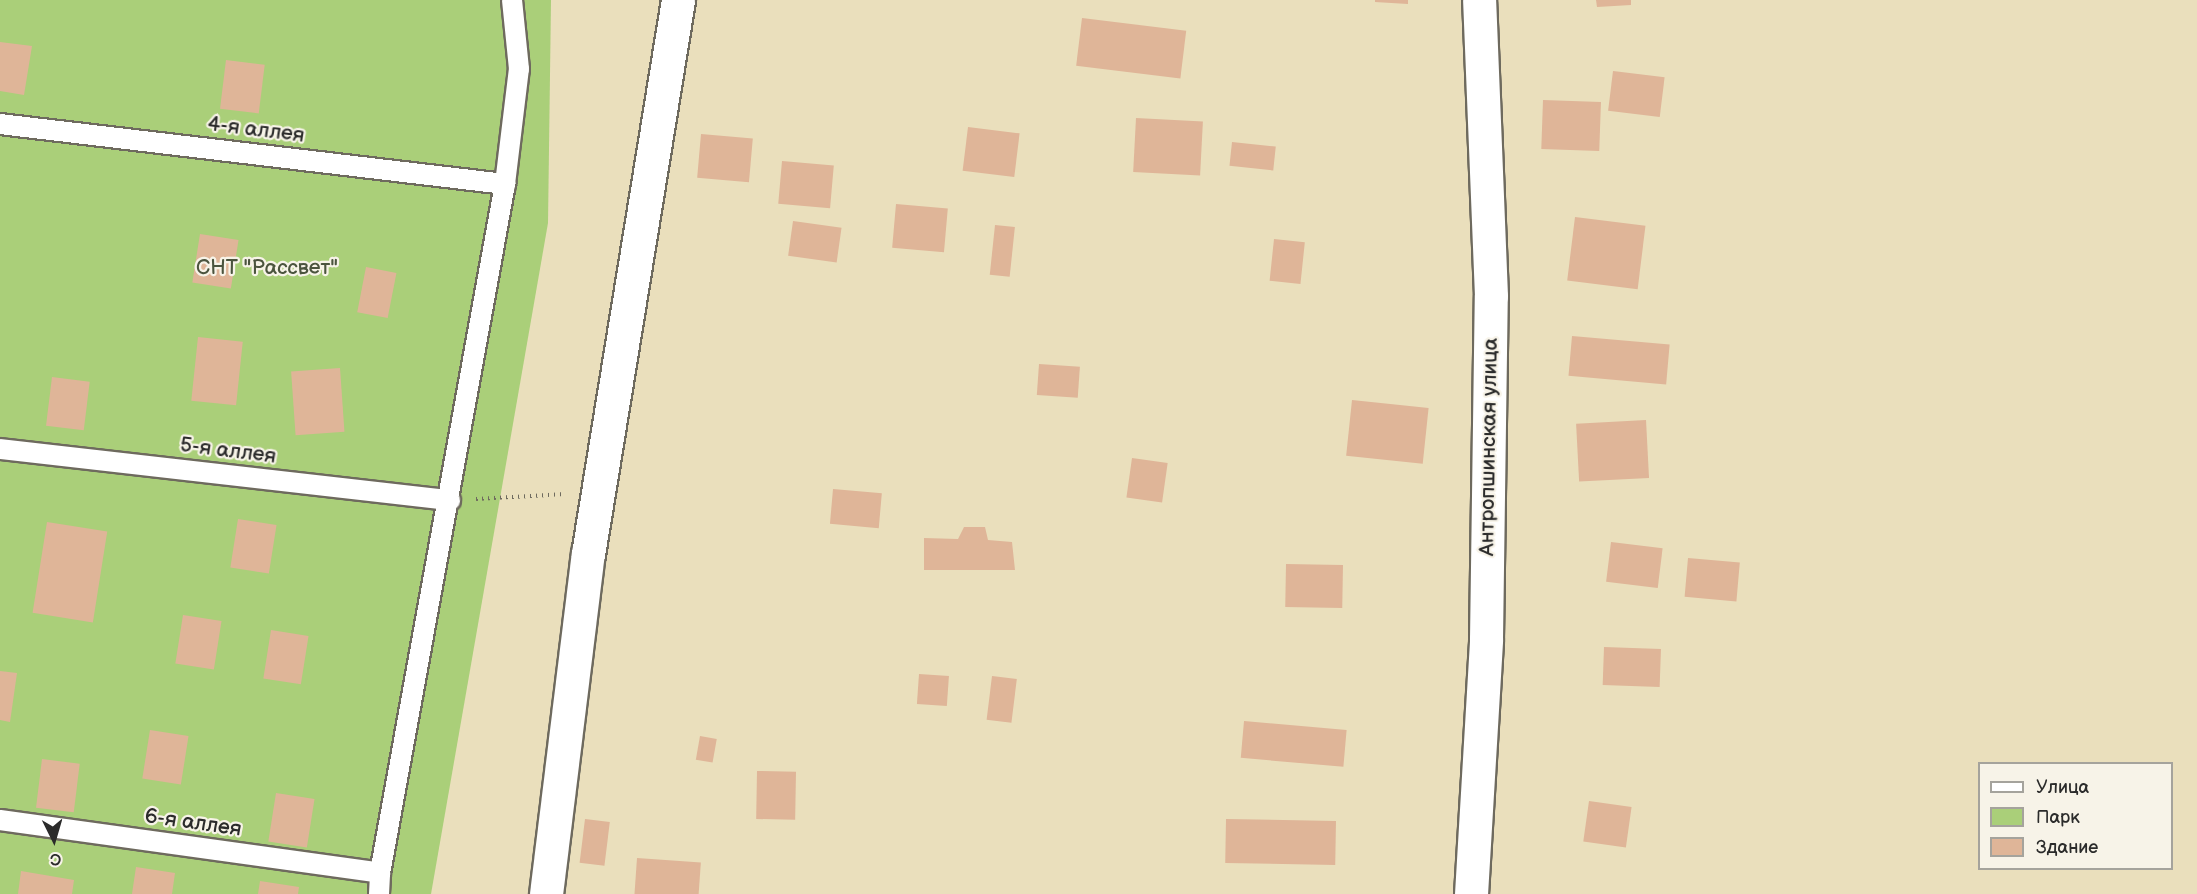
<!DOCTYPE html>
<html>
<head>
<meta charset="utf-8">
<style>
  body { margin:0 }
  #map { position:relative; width:2197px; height:894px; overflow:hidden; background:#eadfbc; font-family:"Balsamiq Sans",sans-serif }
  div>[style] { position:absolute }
  .green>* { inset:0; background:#aacf79 }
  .building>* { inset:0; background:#dfb598; transform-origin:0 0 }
  .path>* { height:4px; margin-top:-2px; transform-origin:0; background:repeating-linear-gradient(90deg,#6e6a5e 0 1.5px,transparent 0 6px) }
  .roads { filter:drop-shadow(2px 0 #6e6a5e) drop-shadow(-2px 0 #6e6a5e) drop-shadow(0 2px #6e6a5e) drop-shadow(0 -2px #6e6a5e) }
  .lane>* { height:20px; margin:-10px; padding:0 10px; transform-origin:10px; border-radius:10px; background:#fff }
  .street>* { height:33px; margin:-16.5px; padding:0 16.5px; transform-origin:16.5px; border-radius:16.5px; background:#fff }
  .secondary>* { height:33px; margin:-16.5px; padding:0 16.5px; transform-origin:16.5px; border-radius:16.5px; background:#fff }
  span { translate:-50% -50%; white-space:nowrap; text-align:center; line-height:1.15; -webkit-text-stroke:4.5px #f7f3e8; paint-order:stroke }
  .street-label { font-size:21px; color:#2b2b2b }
  .park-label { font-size:21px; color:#4b543e }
  .legend { position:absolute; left:1978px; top:762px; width:195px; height:108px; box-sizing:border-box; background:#f7f3e8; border:2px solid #a5a39c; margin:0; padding:8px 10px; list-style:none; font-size:18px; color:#2b2b2b }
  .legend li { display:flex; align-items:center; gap:12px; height:30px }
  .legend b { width:30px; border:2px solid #a5a39c }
  .north { position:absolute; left:24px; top:810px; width:60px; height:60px; -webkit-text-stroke:4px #f7f3e8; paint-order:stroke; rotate:175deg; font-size:16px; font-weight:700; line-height:24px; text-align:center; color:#2b2b2b }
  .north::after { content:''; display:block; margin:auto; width:21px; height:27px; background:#2b2b2b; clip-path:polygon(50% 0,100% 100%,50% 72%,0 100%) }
</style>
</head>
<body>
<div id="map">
  <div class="green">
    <i style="clip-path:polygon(0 0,551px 0,548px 223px,431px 894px,0 894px)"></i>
  </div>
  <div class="building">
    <i style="clip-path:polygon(1375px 0,1408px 0,1408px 4px,1375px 2px)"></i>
    <i style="clip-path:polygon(1596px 0,1631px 0,1631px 5px,1597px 7px)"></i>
    <i style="left:1082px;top:18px;width:105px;height:48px;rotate:7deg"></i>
    <i style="clip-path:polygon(0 42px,32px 46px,24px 95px,0 91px)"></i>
    <i style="left:226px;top:60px;width:39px;height:49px;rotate:7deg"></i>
    <i style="left:1613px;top:71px;width:52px;height:40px;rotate:7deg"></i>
    <i style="left:1543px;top:100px;width:58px;height:49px;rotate:2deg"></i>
    <i style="left:1136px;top:118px;width:67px;height:54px;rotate:3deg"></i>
    <i style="left:968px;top:127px;width:52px;height:44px;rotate:7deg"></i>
    <i style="left:701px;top:134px;width:52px;height:44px;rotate:5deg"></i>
    <i style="left:1232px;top:142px;width:44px;height:24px;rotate:6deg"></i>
    <i style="left:782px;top:161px;width:52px;height:43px;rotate:5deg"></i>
    <i style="left:896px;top:204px;width:52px;height:44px;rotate:5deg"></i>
    <i style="left:1575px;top:217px;width:71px;height:64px;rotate:7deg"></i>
    <i style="left:793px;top:221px;width:49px;height:35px;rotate:8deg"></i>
    <i style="left:995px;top:225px;width:20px;height:50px;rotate:6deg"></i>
    <i style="left:200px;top:234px;width:39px;height:49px;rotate:9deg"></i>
    <i style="left:1274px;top:239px;width:31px;height:42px;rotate:6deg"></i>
    <i style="left:366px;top:267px;width:31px;height:46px;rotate:11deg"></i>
    <i style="left:1572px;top:336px;width:98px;height:40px;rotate:5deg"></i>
    <i style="left:198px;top:337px;width:45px;height:64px;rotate:6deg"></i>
    <i style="left:1039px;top:364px;width:41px;height:31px;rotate:4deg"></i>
    <i style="left:340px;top:368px;width:64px;height:49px;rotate:86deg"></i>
    <i style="left:52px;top:377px;width:38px;height:49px;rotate:7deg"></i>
    <i style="left:1352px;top:400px;width:77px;height:56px;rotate:6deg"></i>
    <i style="left:1646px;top:420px;width:58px;height:70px;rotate:87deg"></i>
    <i style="left:1132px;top:458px;width:36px;height:40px;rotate:8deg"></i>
    <i style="left:833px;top:489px;width:49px;height:35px;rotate:5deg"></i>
    <i style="left:238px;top:519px;width:39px;height:49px;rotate:9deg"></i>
    <i style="left:47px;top:522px;width:61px;height:92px;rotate:9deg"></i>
    <i style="clip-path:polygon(964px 527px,985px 527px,988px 540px,1012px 542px,1015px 570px,924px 570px,924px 538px,958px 539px)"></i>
    <i style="left:1611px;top:542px;width:52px;height:40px;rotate:7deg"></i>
    <i style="left:1688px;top:558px;width:52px;height:39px;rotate:5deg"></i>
    <i style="left:1286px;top:564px;width:57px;height:43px;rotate:1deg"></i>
    <i style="left:183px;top:615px;width:39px;height:49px;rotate:9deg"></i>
    <i style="left:271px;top:630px;width:38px;height:49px;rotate:9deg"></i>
    <i style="left:1604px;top:647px;width:57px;height:38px;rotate:2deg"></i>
    <i style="clip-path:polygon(0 671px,17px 673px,10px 722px,0 720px)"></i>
    <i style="left:919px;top:674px;width:30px;height:30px;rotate:4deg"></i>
    <i style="left:992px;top:676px;width:25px;height:44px;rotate:7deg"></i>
    <i style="left:1244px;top:721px;width:103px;height:37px;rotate:5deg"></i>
    <i style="left:150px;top:730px;width:39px;height:49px;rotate:9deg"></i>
    <i style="left:700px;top:736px;width:17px;height:24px;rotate:10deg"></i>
    <i style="left:42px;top:759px;width:38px;height:49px;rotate:7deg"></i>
    <i style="left:757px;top:771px;width:39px;height:48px;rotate:1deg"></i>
    <i style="left:276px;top:793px;width:39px;height:49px;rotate:9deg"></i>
    <i style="left:1589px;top:801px;width:43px;height:41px;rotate:8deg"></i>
    <i style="left:585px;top:819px;width:25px;height:44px;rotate:7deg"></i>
    <i style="left:1226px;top:819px;width:110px;height:44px;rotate:1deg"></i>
    <i style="left:637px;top:858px;width:64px;height:36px;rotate:4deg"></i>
    <i style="clip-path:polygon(136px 867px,175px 873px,172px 894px,132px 894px)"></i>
    <i style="clip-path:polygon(21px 871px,74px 880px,72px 894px,18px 894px)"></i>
    <i style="clip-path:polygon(260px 881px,299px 887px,298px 894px,258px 894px)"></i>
  </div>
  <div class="path">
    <i style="left:476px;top:499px;width:89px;rotate:-3.2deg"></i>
  </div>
  <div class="roads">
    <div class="lane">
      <i style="left:0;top:124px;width:509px;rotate:6.78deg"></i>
      <i style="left:0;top:449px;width:453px;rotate:6.5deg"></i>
      <i style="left:0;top:820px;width:384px;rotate:7.9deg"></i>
      <i style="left:379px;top:894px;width:21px;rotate:-87deg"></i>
      <i style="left:380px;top:873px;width:700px;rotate:-79.72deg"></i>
      <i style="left:505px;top:184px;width:116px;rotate:-83.1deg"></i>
      <i style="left:519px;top:69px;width:69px;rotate:-95.8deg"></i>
    </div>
    <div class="street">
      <i style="left:546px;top:894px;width:343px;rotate:-83deg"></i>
      <i style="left:588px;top:554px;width:561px;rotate:-80.77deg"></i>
    </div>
    <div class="secondary">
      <i style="left:1471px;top:894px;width:255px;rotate:-86.6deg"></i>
      <i style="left:1486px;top:639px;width:343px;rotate:-89.2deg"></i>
      <i style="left:1491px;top:296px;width:296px;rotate:-92.3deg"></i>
    </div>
  </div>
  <div class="street-label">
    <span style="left:256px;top:130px;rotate:7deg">4-я аллея</span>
    <span style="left:1489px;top:447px;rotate:-89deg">Антропшинская улица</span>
    <span style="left:228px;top:451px;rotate:7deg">5-я аллея</span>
    <span style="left:193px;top:823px;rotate:8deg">6-я аллея</span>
  </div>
  <div class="park-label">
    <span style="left:267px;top:268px">СНТ "Рассвет"</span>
  </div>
  <ul class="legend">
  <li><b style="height:8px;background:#fff"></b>Улица</li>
  <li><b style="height:16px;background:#aacf79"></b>Парк</li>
  <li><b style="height:16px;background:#dfb598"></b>Здание</li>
  </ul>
  <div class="north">С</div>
</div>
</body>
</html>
